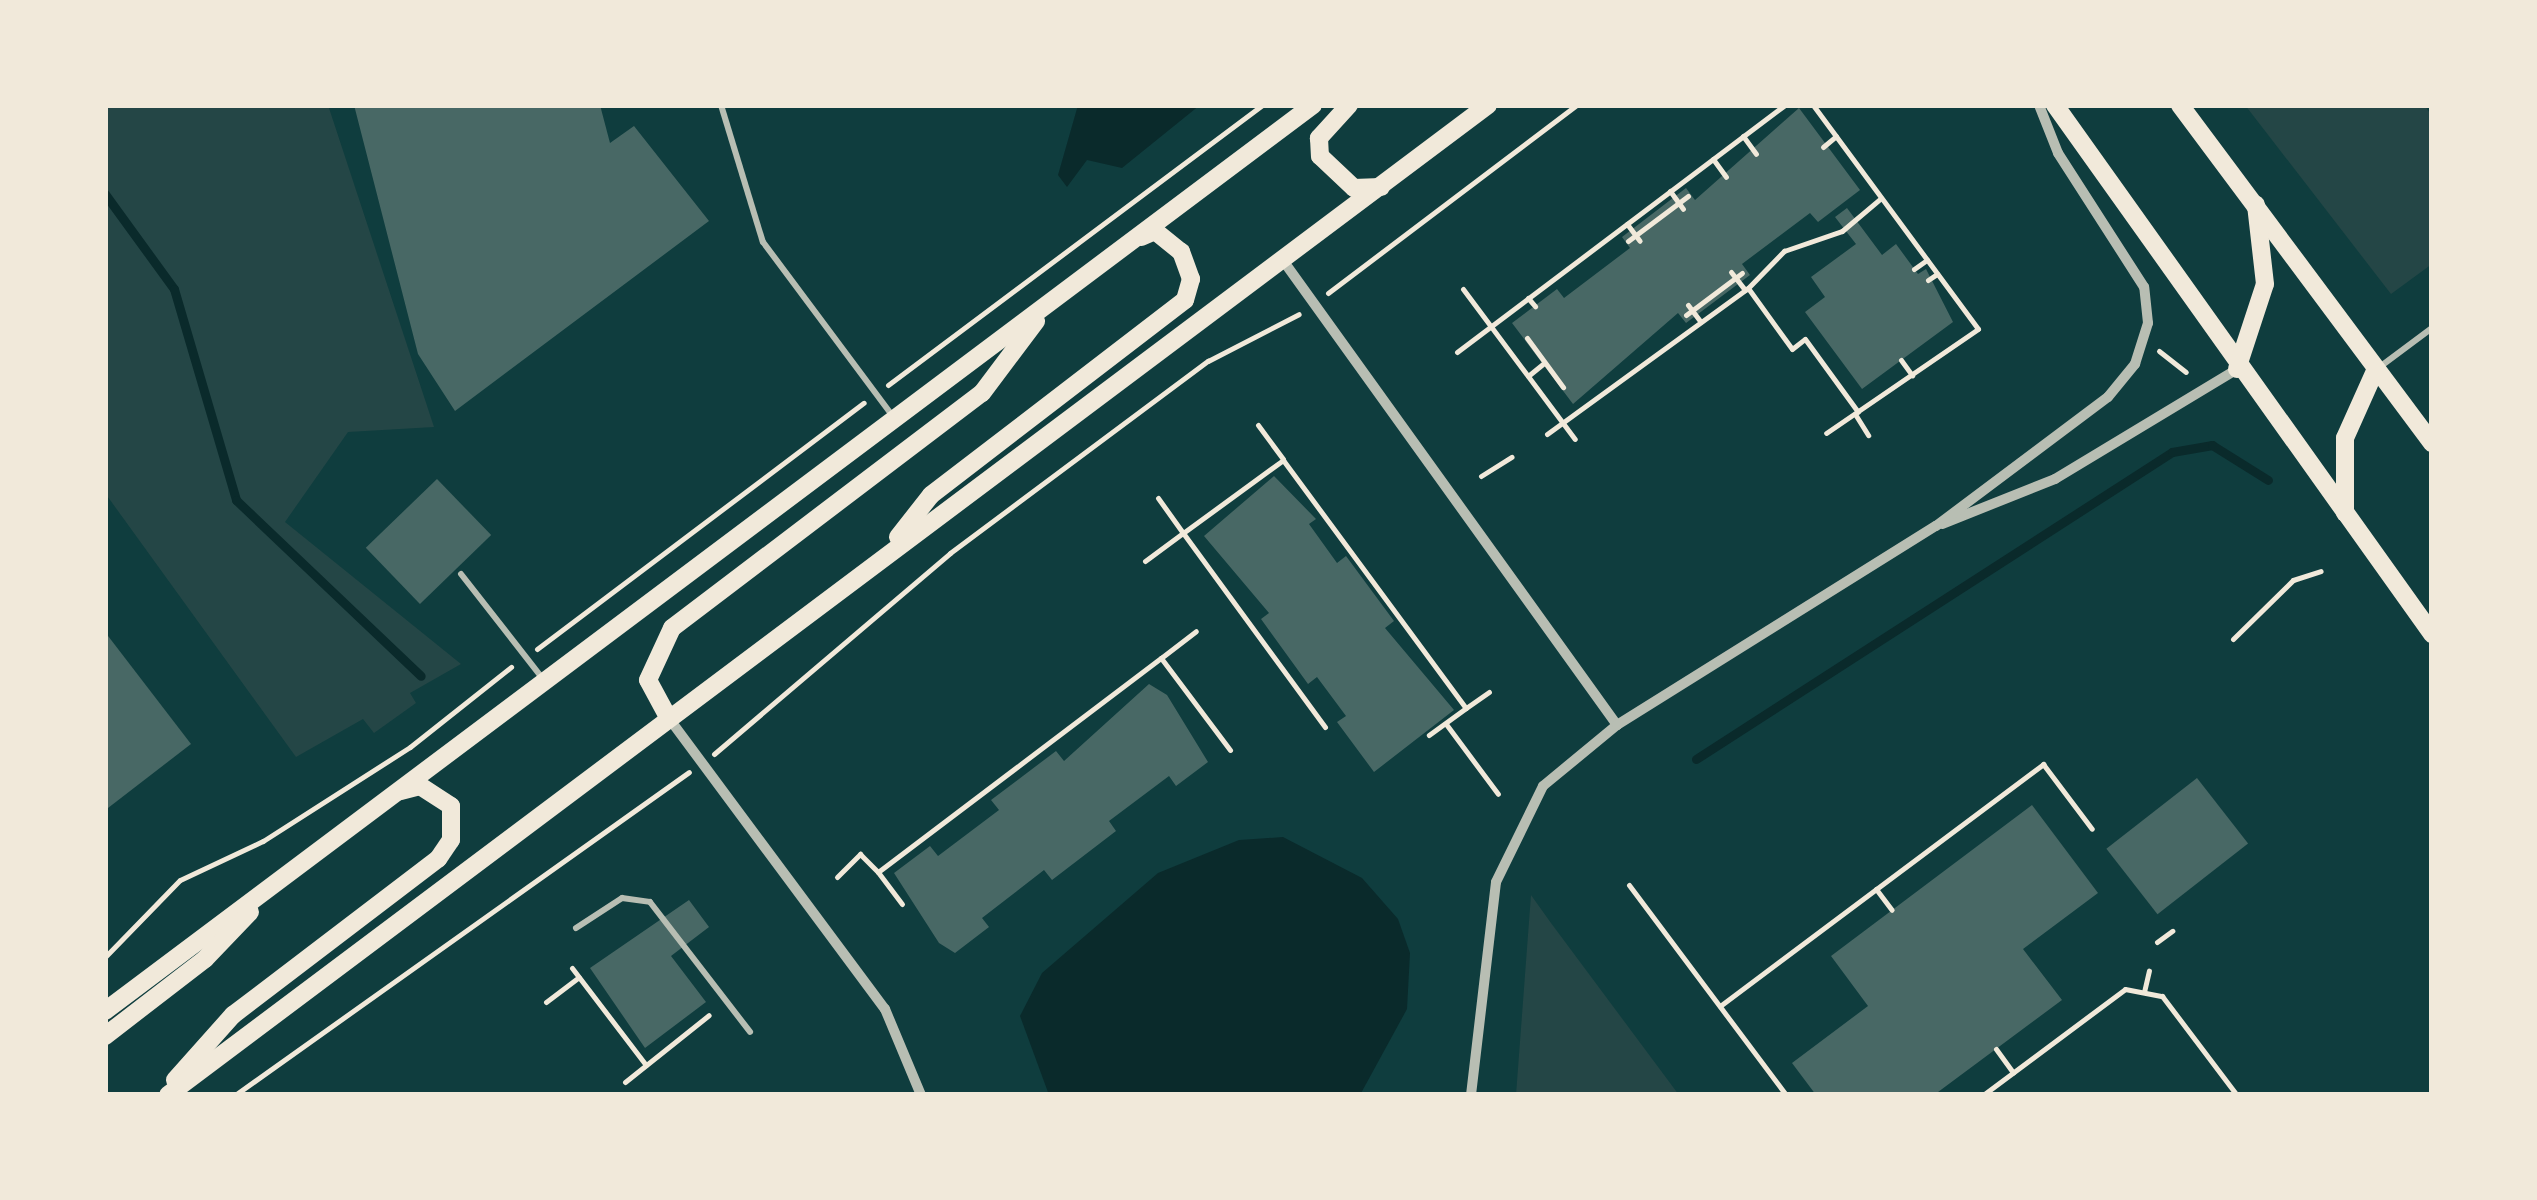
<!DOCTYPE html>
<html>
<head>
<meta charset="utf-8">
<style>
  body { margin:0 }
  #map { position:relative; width:2537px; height:1200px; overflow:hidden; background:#0f3d3e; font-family:Inter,sans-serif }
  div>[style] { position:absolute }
  .green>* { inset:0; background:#244646 }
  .water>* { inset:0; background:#0a2a2b }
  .stream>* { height:9px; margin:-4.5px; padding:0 4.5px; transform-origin:4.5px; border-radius:4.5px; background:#0a2a2b }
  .building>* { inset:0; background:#486865; transform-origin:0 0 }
  .path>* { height:5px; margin:-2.5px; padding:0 2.5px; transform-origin:2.5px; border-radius:2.5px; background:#f1e9da }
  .service>* { height:6px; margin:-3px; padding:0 3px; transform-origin:3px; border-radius:3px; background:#b8beb3 }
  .minor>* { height:10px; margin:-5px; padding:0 5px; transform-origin:5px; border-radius:5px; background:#b8beb3 }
  .secondary>* { height:18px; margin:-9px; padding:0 9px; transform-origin:9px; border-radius:9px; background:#f1e9da }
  span { translate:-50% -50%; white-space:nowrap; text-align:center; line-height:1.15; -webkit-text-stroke:9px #f1e9da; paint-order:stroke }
  .frame { position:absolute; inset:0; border:108px solid #f1e9da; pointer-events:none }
</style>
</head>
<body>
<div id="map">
  <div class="green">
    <i style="clip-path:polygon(105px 105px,328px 105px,434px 427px,348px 432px,285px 522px,461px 664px,410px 693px,416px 703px,374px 733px,363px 719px,296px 757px,105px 493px)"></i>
    <i style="clip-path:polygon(2245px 105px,2424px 105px,2432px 116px,2432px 264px,2391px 294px)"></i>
    <i style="clip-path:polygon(1531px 895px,1551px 923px,1679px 1095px,1516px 1095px)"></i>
  </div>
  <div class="water">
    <i style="clip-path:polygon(1078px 105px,1200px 105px,1122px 168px,1087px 160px,1067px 187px,1058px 175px)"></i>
    <i style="clip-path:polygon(1283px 837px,1362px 878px,1398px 919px,1410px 953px,1407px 1009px,1360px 1095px,1049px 1095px,1020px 1016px,1042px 973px,1158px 873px,1239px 840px)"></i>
  </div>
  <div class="stream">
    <i style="left:105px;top:194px;width:117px;rotate:54deg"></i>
    <i style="left:174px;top:289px;width:220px;rotate:73.6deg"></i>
    <i style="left:236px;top:500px;width:255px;rotate:43.6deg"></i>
    <i style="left:1696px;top:759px;width:566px;rotate:-32.82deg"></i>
    <i style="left:2172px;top:452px;width:41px;rotate:-9.9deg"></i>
    <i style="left:2212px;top:445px;width:66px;rotate:32deg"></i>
  </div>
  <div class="building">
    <i style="clip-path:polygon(354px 105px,600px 105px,610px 143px,634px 126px,709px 221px,455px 411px,418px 354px)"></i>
    <i style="clip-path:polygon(1799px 108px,1860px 190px,1818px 222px,1810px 213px,1742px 264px,1750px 275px,1686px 323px,1678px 313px,1573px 404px,1512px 323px,1557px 289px,1564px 298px,1630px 248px,1622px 237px,1686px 188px,1695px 200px)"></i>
    <i style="clip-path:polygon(1847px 208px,1882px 255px,1896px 244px,1918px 274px,1926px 269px,1953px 322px,1862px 389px,1805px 312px,1825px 297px,1811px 277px,1856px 244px,1835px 217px)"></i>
    <i style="clip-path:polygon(1274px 476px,1316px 519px,1309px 524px,1337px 563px,1346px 556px,1394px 621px,1385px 628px,1454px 710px,1374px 772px,1337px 722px,1346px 716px,1317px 677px,1308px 684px,1261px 619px,1269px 613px,1204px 536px)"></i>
    <i style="left:437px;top:479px;width:78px;height:99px;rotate:46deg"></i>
    <i style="clip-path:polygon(105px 632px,191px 744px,108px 808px,105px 803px)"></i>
    <i style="clip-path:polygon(1149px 684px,1167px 695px,1208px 762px,1176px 786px,1169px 776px,1109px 821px,1116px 831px,1052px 880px,1044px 870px,982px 918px,989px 927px,955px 953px,939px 943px,894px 873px,930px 846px,938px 856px,999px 810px,991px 800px,1056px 751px,1064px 761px)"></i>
    <i style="left:2197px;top:778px;width:83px;height:115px;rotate:52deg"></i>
    <i style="clip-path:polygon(2032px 805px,2098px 893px,2023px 949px,2062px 1000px,1934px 1095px,1816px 1095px,1792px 1063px,1868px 1006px,1831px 956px)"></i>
    <i style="clip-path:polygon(689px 900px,709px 927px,671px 956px,706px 1002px,645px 1048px,590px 968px)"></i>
  </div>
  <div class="path">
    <i style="left:1813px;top:105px;width:278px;rotate:53.6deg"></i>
    <i style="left:1978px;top:329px;width:184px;rotate:145.6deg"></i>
    <i style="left:1743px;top:136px;width:22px;rotate:54deg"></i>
    <i style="left:1823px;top:147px;width:17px;rotate:-40deg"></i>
    <i style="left:1713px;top:159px;width:22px;rotate:54deg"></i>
    <i style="left:1670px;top:191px;width:22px;rotate:54deg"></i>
    <i style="left:1627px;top:224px;width:21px;rotate:53deg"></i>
    <i style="left:1628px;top:241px;width:75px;rotate:-36.9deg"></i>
    <i style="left:1914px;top:269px;width:16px;rotate:-35deg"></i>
    <i style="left:1731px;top:272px;width:23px;rotate:52deg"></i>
    <i style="left:1928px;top:280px;width:11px;rotate:-34deg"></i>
    <i style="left:1748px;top:288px;width:52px;rotate:-45.8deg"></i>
    <i style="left:1784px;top:251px;width:61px;rotate:-19deg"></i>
    <i style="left:1842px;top:231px;width:51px;rotate:-40.2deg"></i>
    <i style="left:1463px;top:289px;width:187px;rotate:53.3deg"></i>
    <i style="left:1328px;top:293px;width:312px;rotate:-37.1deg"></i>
    <i style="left:1528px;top:298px;width:11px;rotate:49deg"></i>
    <i style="left:1688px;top:305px;width:21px;rotate:53deg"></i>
    <i style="left:1686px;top:315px;width:70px;rotate:-36.9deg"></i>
    <i style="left:1527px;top:338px;width:61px;rotate:53.7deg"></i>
    <i style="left:2159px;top:351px;width:34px;rotate:38deg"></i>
    <i style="left:1457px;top:352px;width:411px;rotate:-37deg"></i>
    <i style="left:1901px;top:360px;width:19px;rotate:54deg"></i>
    <i style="left:1528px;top:376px;width:19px;rotate:-39deg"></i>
    <i style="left:888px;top:385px;width:467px;rotate:-36.8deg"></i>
    <i style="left:1855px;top:414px;width:25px;rotate:58deg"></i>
    <i style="left:1258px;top:425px;width:42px;rotate:53.7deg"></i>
    <i style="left:1547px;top:434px;width:248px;rotate:-36deg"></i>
    <i style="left:1748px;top:288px;width:75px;rotate:54.2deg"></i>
    <i style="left:1792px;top:349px;width:16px;rotate:-38deg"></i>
    <i style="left:1805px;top:339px;width:90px;rotate:54deg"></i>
    <i style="left:1481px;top:476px;width:36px;rotate:-32deg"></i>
    <i style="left:1145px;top:561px;width:47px;rotate:-36.4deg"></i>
    <i style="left:1183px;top:533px;width:43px;rotate:-125.5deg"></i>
    <i style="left:2233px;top:639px;width:84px;rotate:-44.5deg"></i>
    <i style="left:2293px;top:580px;width:29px;rotate:-18deg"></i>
    <i style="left:537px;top:649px;width:409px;rotate:-37deg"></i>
    <i style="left:1161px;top:658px;width:44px;rotate:-37.6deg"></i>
    <i style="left:1466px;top:708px;width:28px;rotate:-35deg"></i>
    <i style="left:1446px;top:724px;width:87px;rotate:53.4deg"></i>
    <i style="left:1325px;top:727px;width:240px;rotate:-126.2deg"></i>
    <i style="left:1183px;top:533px;width:124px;rotate:-36.1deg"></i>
    <i style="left:1283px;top:460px;width:308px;rotate:53.6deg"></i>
    <i style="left:1466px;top:708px;width:46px;rotate:143.9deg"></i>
    <i style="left:714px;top:754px;width:310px;rotate:-40.4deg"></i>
    <i style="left:950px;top:553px;width:322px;rotate:-36.7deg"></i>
    <i style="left:1208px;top:361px;width:102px;rotate:-27.3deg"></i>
    <i style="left:837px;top:877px;width:33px;rotate:-45deg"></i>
    <i style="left:860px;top:854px;width:25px;rotate:45deg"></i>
    <i style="left:1629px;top:885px;width:262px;rotate:53.2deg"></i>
    <i style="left:1876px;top:889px;width:26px;rotate:53deg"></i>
    <i style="left:902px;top:904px;width:40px;rotate:-127deg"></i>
    <i style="left:878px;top:872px;width:355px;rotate:-37.1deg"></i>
    <i style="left:1161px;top:658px;width:115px;rotate:53.1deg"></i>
    <i style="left:2157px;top:942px;width:19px;rotate:-36deg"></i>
    <i style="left:105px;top:957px;width:107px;rotate:-45.8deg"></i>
    <i style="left:180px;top:880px;width:92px;rotate:-25.2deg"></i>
    <i style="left:263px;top:841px;width:174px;rotate:-32.6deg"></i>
    <i style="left:410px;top:747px;width:129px;rotate:-38.4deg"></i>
    <i style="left:572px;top:968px;width:122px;rotate:52.7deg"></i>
    <i style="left:2144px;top:992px;width:22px;rotate:-77deg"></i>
    <i style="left:546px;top:1002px;width:41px;rotate:-37.1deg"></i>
    <i style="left:1720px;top:1006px;width:404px;rotate:-36.8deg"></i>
    <i style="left:2043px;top:764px;width:81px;rotate:53deg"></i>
    <i style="left:1996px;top:1049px;width:29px;rotate:54deg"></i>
    <i style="left:625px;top:1082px;width:107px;rotate:-38.6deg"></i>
    <i style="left:235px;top:1095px;width:557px;rotate:-35.43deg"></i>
    <i style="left:1983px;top:1095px;width:177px;rotate:-36.7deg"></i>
    <i style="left:2125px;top:989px;width:38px;rotate:11deg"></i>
    <i style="left:2162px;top:996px;width:124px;rotate:52.9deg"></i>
  </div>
  <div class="service">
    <i style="left:721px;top:105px;width:143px;rotate:73deg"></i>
    <i style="left:763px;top:242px;width:216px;rotate:53.3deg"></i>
    <i style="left:2381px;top:366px;width:64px;rotate:-36.7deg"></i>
    <i style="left:461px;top:574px;width:133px;rotate:52deg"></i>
    <i style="left:576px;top:928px;width:55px;rotate:-33.1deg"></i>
    <i style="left:622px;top:898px;width:28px;rotate:8deg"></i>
    <i style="left:650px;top:902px;width:164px;rotate:52.4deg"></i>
  </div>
  <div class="minor">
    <i style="left:1282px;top:259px;width:574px;rotate:54.29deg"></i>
    <i style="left:1942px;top:524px;width:122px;rotate:-21.7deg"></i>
    <i style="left:2055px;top:479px;width:213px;rotate:-31.1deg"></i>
    <i style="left:668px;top:717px;width:364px;rotate:53.4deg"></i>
    <i style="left:885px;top:1009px;width:93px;rotate:67.3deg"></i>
    <i style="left:1471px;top:1095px;width:214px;rotate:-83.3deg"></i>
    <i style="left:1496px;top:882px;width:107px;rotate:-63.9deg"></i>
    <i style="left:1543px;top:786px;width:96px;rotate:-39.5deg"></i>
    <i style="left:1617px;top:725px;width:376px;rotate:-32deg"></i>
    <i style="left:1936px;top:526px;width:215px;rotate:-36.9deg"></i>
    <i style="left:2108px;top:397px;width:43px;rotate:-50.7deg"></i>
    <i style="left:2135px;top:364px;width:43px;rotate:-72.4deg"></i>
    <i style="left:2148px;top:323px;width:36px;rotate:-96deg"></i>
    <i style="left:2144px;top:287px;width:159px;rotate:-122.7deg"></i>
    <i style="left:2058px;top:153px;width:52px;rotate:-111.6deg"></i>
  </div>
  <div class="secondary">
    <i style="left:1349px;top:105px;width:45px;rotate:132.3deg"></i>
    <i style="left:1319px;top:138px;width:18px;rotate:87deg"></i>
    <i style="left:1320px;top:156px;width:47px;rotate:43.3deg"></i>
    <i style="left:1354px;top:188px;width:27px;rotate:-2deg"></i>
    <i style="left:2055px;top:105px;width:650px;rotate:54.52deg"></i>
    <i style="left:2180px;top:105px;width:422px;rotate:53.3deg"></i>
    <i style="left:2237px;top:369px;width:89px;rotate:-71.8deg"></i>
    <i style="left:2265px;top:284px;width:80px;rotate:-96.5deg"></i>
    <i style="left:2345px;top:513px;width:75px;rotate:-90deg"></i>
    <i style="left:2345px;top:438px;width:73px;rotate:-65.9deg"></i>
    <i style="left:898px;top:537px;width:53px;rotate:-51.8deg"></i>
    <i style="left:931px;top:495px;width:320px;rotate:-37.5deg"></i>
    <i style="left:1185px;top:300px;width:22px;rotate:-74deg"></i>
    <i style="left:1191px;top:279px;width:29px;rotate:-110deg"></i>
    <i style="left:1181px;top:252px;width:33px;rotate:-141deg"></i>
    <i style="left:1155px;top:231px;width:15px;rotate:157deg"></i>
    <i style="left:668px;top:717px;width:42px;rotate:-118.4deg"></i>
    <i style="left:648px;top:680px;width:57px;rotate:-65.2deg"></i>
    <i style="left:672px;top:628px;width:389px;rotate:-37.2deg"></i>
    <i style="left:982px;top:393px;width:90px;rotate:-53.1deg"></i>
    <i style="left:105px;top:1011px;width:1510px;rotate:-36.87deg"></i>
    <i style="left:105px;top:1036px;width:126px;rotate:-37.6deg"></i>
    <i style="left:205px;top:959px;width:65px;rotate:-46.2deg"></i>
    <i style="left:175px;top:1080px;width:87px;rotate:-48.3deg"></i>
    <i style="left:233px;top:1015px;width:258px;rotate:-37.3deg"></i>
    <i style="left:438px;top:859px;width:23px;rotate:-56deg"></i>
    <i style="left:451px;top:840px;width:34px;rotate:-90deg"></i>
    <i style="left:451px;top:806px;width:37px;rotate:-147deg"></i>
    <i style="left:420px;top:786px;width:20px;rotate:165deg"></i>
    <i style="left:168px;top:1095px;width:1650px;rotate:-36.87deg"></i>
  </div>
  <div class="frame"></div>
</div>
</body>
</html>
